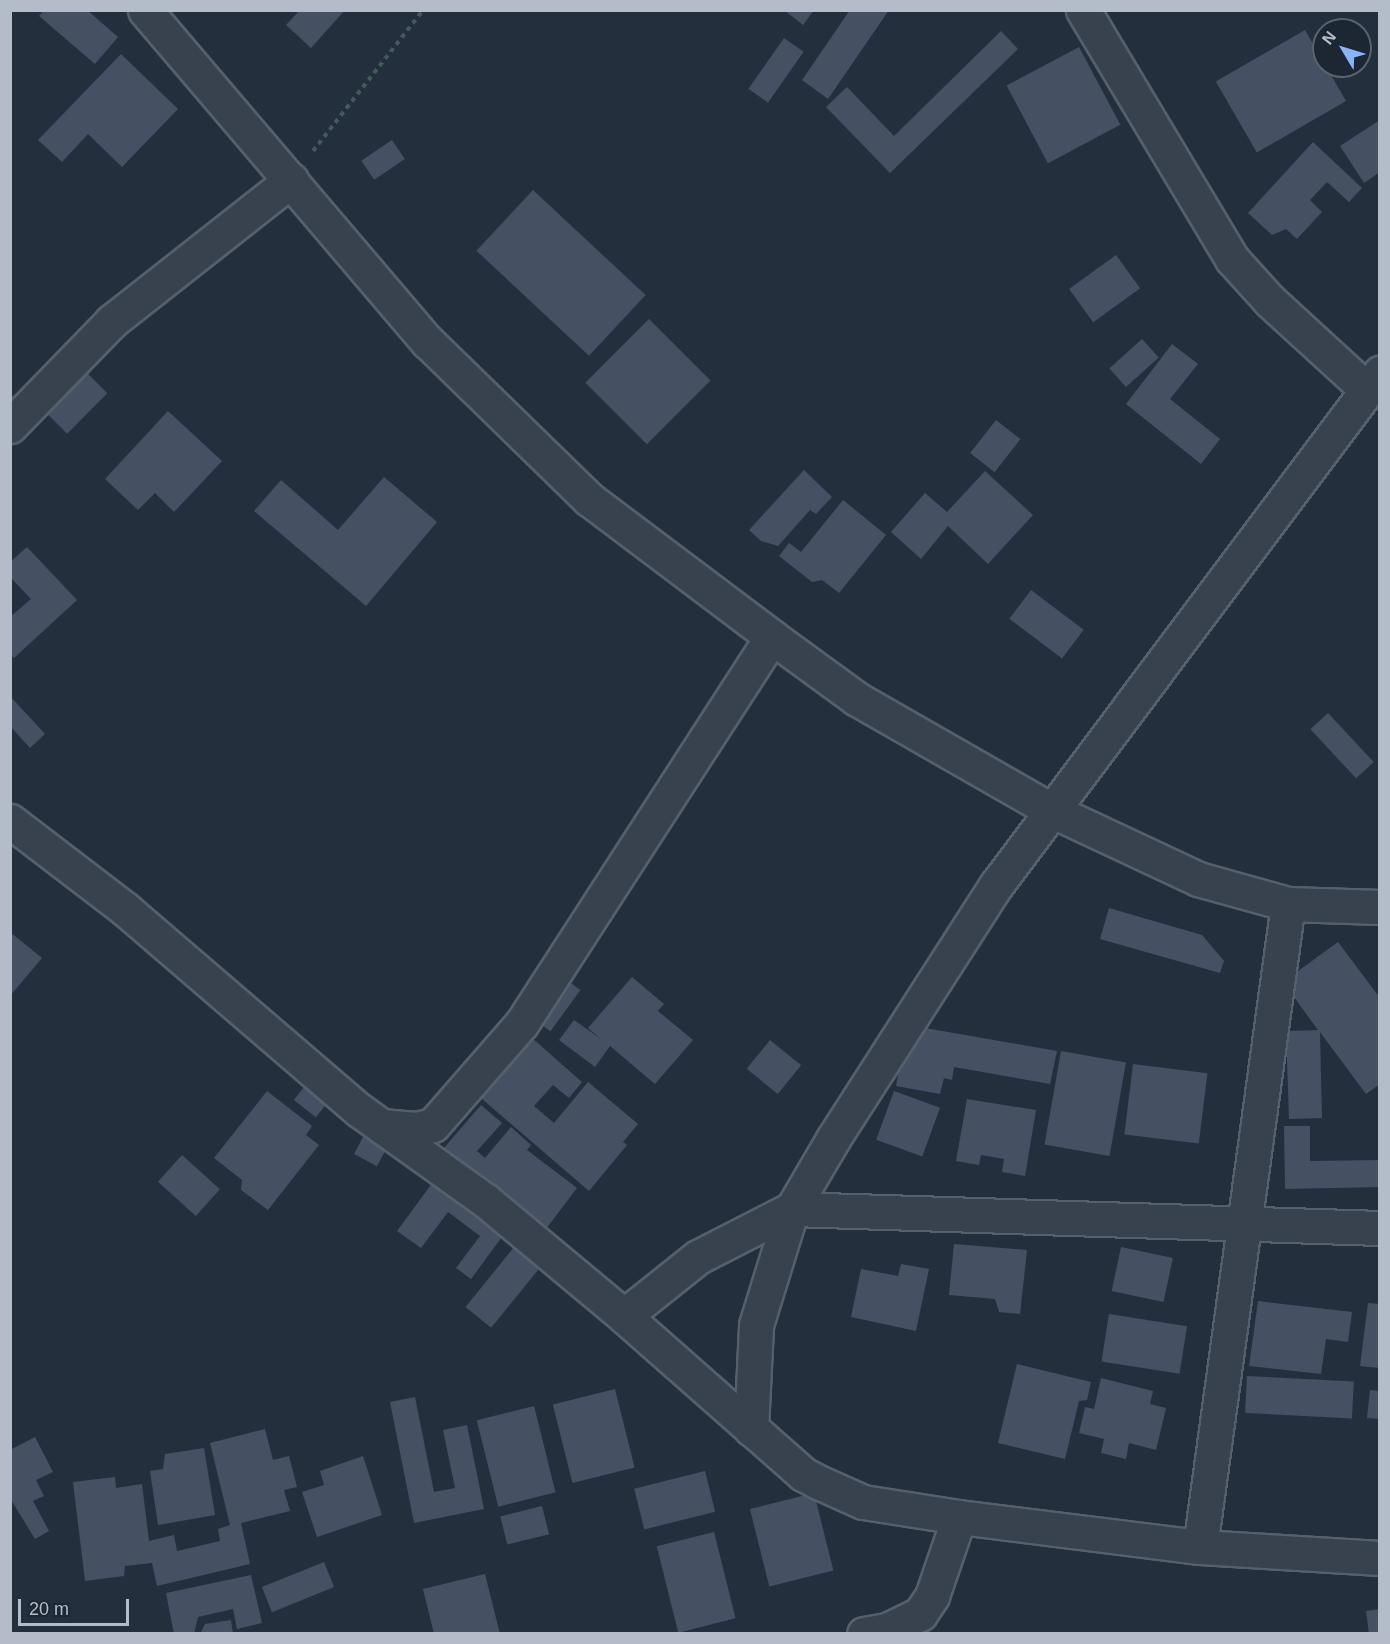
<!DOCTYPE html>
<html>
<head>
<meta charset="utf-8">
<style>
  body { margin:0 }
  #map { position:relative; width:1390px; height:1644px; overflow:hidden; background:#242f3e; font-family:Arial,sans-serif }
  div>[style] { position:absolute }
  .building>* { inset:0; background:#455162; transform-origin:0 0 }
  .path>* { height:4px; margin-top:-2px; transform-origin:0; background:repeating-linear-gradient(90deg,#44595c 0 4.5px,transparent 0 9px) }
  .roads { filter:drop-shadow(2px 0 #565f6c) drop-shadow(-2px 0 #565f6c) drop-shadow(0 2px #565f6c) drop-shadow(0 -2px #565f6c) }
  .minor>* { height:33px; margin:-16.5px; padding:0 16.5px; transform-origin:16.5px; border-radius:16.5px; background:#38414e }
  span { translate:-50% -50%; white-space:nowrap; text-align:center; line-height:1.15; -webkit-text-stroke:4.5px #1d2633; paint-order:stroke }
  .frame { position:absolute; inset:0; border:12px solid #b4bcc9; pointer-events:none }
  .north { position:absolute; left:1312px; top:18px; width:60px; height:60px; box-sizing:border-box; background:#1d2633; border:2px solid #59626f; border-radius:50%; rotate:308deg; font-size:16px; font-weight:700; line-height:24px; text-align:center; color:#b4bcc9 }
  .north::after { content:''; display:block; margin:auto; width:21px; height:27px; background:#8ab4f8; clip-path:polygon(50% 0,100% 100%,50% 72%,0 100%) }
  .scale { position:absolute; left:18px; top:1599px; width:111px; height:27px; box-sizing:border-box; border:3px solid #b4bcc9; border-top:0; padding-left:8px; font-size:18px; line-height:21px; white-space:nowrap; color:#b4bcc9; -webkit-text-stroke:4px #1d2633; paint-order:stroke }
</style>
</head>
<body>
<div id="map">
  <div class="building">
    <i style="clip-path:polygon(44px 10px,87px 10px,118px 37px,95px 64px,39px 16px)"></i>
    <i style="clip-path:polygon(300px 10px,345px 10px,311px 48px,286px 25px)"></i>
    <i style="clip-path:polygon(784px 10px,814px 10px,803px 25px)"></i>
    <i style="clip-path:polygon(850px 10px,889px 10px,828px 99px,802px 80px)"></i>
    <i style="left:1305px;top:30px;width:82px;height:103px;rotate:60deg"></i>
    <i style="clip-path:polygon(1001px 31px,1018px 49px,890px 173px,826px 107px,847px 87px,894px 136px)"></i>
    <i style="left:784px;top:38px;width:24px;height:62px;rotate:35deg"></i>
    <i style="left:1079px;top:47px;width:88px;height:82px;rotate:62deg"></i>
    <i style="clip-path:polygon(121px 54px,178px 109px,122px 167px,88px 134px,62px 162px,38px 140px)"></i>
    <i style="clip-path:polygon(1380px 120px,1380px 172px,1364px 183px,1340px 146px)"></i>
    <i style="left:392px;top:140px;width:23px;height:37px;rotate:56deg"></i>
    <i style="clip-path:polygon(1313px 142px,1362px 188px,1349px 202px,1327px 182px,1310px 200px,1322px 212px,1297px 239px,1286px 229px,1272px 235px,1248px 213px)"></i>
    <i style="left:533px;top:190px;width:154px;height:83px;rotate:43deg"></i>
    <i style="left:1116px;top:255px;width:41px;height:58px;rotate:54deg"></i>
    <i style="left:649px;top:319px;width:87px;height:90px;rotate:45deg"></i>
    <i style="left:1142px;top:339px;width:25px;height:44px;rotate:48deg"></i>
    <i style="clip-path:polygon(1172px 344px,1198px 364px,1170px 399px,1220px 439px,1201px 464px,1126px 404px)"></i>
    <i style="left:84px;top:370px;width:33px;height:57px;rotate:45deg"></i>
    <i style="clip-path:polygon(168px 411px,222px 461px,174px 512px,155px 493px,138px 510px,105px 479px)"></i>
    <i style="left:996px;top:420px;width:31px;height:42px;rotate:38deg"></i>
    <i style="clip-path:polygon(804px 470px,832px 497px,816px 514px,810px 510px,778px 546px,761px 541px,749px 530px)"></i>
    <i style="clip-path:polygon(985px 471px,1033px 515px,988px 564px,948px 526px,921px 559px,891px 532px,925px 493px,947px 512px)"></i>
    <i style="clip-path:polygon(384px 477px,437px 522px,366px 606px,254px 511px,281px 480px,338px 530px)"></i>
    <i style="clip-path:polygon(843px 500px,886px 535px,839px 593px,822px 580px,812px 582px,779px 556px,789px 543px,801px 552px)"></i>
    <i style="clip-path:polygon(27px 547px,77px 600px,14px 658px,10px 654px,10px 617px,31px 599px,10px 577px,10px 562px)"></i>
    <i style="left:1031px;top:590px;width:66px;height:36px;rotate:37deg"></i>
    <i style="clip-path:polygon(10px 696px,45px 734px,30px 748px,10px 726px)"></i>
    <i style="left:1328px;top:713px;width:67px;height:24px;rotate:47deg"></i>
    <i style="clip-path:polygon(1109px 908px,1202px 935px,1224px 961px,1220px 973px,1100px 939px)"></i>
    <i style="clip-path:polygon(10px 932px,42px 958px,10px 996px)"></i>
    <i style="clip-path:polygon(1338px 942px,1380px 998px,1380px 1084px,1366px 1094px,1320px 1032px,1322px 1118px,1289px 1119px,1286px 1031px,1318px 1030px,1283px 982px)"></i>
    <i style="left:561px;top:976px;width:24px;height:51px;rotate:36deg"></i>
    <i style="clip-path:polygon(632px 977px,664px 1004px,658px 1011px,693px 1040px,655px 1084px,610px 1046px,595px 1067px,559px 1040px,574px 1020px,601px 1039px,588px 1028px)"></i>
    <i style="clip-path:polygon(908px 1025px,1057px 1051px,1050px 1084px,954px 1067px,952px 1080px,944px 1078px,940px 1094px,896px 1086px)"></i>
    <i style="clip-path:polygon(532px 1038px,582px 1082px,569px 1098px,553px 1085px,534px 1106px,554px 1123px,588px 1082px,638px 1124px,623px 1142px,627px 1145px,589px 1191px,481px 1098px)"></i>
    <i style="left:770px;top:1040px;width:40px;height:37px;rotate:39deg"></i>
    <i style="left:1061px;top:1051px;width:66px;height:95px;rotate:10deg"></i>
    <i style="left:1133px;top:1064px;width:75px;height:71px;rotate:7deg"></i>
    <i style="left:308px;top:1082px;width:28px;height:23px;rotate:38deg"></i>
    <i style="clip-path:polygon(267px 1091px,312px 1126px,306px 1135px,319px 1145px,268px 1210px,241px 1190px,242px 1180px,214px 1158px)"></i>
    <i style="left:894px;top:1091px;width:49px;height:52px;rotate:20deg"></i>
    <i style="clip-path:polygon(967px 1099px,1036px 1110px,1025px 1176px,1002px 1172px,1004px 1159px,981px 1155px,979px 1165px,956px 1161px)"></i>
    <i style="clip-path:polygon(481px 1105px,502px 1123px,477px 1151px,485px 1158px,511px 1127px,531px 1145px,527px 1150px,577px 1188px,540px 1237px,437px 1156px)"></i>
    <i style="left:370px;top:1124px;width:26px;height:34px;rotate:28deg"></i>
    <i style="clip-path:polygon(1284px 1126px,1310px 1126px,1310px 1161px,1380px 1160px,1380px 1187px,1285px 1189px)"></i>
    <i style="left:182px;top:1155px;width:51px;height:36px;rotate:42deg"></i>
    <i style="clip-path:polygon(439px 1174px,510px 1226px,471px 1279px,456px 1268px,480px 1236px,448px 1212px,421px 1248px,397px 1231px)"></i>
    <i style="left:519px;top:1241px;width:33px;height:85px;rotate:39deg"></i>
    <i style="clip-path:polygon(954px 1244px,1027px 1250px,1020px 1314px,999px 1312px,995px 1299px,949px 1295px)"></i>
    <i style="left:1121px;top:1247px;width:53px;height:45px;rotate:12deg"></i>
    <i style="clip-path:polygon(901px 1264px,929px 1269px,916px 1331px,851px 1317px,861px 1269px,898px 1276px)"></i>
    <i style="clip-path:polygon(1258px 1301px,1352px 1312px,1348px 1342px,1326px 1339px,1321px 1374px,1249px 1366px)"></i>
    <i style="clip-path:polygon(1368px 1303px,1380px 1304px,1380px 1368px,1360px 1366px)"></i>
    <i style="left:1109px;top:1314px;width:79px;height:48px;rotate:9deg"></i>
    <i style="clip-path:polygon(1017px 1364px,1091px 1382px,1087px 1400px,1079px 1401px,1065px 1459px,998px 1443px)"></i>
    <i style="left:1247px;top:1376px;width:107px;height:37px;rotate:3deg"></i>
    <i style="clip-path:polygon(1101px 1378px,1153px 1391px,1150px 1404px,1166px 1408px,1156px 1450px,1129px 1443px,1126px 1459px,1101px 1453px,1104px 1439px,1079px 1433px,1085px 1407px,1094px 1409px)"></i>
    <i style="left:615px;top:1389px;width:81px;height:64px;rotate:76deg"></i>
    <i style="clip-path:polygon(1370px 1390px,1380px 1391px,1380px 1419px,1367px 1418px)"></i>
    <i style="clip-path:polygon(415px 1397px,434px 1492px,455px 1488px,443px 1430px,467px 1425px,484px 1509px,414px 1523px,390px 1402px)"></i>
    <i style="left:534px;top:1406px;width:89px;height:59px;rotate:76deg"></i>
    <i style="clip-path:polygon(265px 1429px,273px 1460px,289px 1456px,297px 1487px,284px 1490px,290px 1511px,241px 1523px,250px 1564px,157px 1586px,152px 1563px,125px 1566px,124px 1576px,85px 1581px,73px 1482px,115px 1477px,116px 1488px,142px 1484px,149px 1541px,174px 1535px,177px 1551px,220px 1541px,218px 1529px,230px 1525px,210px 1443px)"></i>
    <i style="clip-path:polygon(35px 1437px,53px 1472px,36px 1480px,44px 1496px,33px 1501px,49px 1531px,35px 1539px,10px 1498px,10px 1450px)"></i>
    <i style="clip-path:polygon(204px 1448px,215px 1515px,158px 1525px,150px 1471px,163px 1469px,165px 1454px)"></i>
    <i style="clip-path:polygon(363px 1456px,382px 1515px,317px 1537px,302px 1492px,324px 1485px,320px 1471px)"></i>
    <i style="left:705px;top:1471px;width:42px;height:73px;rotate:76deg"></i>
    <i style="left:814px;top:1493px;width:80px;height:66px;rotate:76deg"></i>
    <i style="left:542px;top:1506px;width:29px;height:43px;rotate:76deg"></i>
    <i style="left:714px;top:1532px;width:89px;height:59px;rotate:76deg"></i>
    <i style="left:324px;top:1562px;width:27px;height:67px;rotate:68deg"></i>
    <i style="clip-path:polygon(485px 1574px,500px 1634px,434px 1634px,423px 1589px)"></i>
    <i style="clip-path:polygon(251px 1575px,262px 1623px,237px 1629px,233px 1609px,198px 1617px,194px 1634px,174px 1634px,166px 1593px)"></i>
    <i style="clip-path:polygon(1380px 1609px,1380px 1634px,1369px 1634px,1366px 1611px)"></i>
    <i style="clip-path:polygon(231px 1620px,233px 1634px,200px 1634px,205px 1624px)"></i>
  </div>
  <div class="path">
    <i style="left:313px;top:151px;width:179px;rotate:-52deg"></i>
  </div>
  <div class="roads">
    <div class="minor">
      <i style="left:145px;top:10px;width:436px;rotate:49.6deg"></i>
      <i style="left:428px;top:342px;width:225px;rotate:44.3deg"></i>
      <i style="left:589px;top:499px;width:229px;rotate:37deg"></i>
      <i style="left:772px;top:637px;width:105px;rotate:36.1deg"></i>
      <i style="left:857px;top:699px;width:224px;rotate:29.8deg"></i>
      <i style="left:1051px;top:810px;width:162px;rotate:25.1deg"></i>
      <i style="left:1198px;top:879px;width:93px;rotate:15.5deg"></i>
      <i style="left:1288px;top:904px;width:92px;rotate:1.9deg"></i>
      <i style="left:1083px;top:10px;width:290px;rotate:59.1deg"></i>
      <i style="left:1232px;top:259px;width:57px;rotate:47.9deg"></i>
      <i style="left:1270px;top:301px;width:132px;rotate:42.5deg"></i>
      <i style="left:10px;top:426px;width:146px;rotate:-45.8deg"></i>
      <i style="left:112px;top:321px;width:228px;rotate:-38.2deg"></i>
      <i style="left:10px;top:821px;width:145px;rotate:37.4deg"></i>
      <i style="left:125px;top:909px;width:308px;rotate:40.7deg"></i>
      <i style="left:359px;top:1110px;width:156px;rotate:35.6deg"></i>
      <i style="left:486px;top:1201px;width:180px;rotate:39.8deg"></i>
      <i style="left:624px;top:1316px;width:239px;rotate:41.4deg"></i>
      <i style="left:803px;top:1474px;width:15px;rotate:28deg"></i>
      <i style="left:816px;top:1481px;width:51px;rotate:24.1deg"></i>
      <i style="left:863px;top:1502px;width:97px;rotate:8.9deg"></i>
      <i style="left:959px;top:1517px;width:243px;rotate:7.1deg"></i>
      <i style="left:1200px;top:1547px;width:180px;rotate:3.5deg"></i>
      <i style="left:381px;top:1126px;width:35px;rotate:5deg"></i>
      <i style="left:416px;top:1129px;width:17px;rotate:-13deg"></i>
      <i style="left:433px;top:1125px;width:135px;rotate:-48.9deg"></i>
      <i style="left:522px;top:1023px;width:460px;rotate:-57.1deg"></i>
      <i style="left:624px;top:1316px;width:95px;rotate:-38.6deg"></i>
      <i style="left:698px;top:1257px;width:106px;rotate:-27.1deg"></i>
      <i style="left:792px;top:1209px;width:588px;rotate:1.85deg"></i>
      <i style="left:751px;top:1429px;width:104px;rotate:-87.2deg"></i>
      <i style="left:756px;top:1325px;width:121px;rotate:-72.8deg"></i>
      <i style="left:792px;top:1209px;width:81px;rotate:-59.6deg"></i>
      <i style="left:833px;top:1139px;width:303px;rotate:-57.3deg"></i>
      <i style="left:997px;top:884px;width:639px;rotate:-53.15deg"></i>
      <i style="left:1200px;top:1547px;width:649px;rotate:-82.21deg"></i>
      <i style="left:864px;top:1634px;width:23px;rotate:-10deg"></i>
      <i style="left:887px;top:1630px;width:37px;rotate:-26deg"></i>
      <i style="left:920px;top:1614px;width:22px;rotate:-56deg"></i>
      <i style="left:932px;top:1596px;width:83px;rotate:-71.1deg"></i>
    </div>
  </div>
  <div class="frame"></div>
  <div class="north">N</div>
  <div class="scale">20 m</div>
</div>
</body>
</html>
